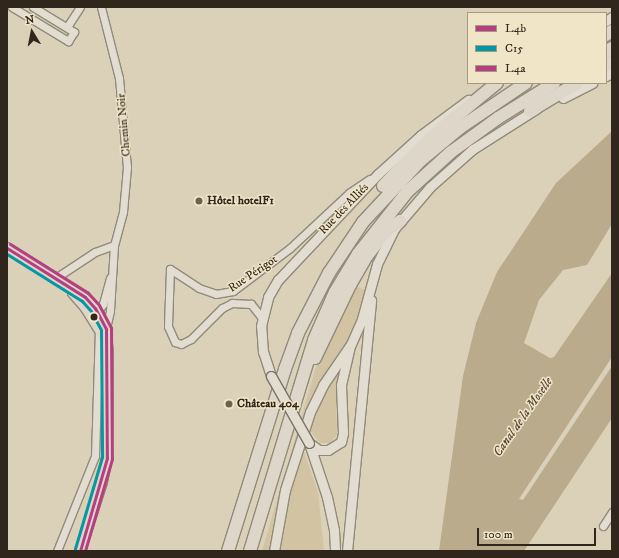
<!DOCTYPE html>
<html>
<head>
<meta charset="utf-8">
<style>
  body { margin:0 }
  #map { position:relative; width:619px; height:558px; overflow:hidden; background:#dbd1b8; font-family:"IM FELL DW Pica",serif }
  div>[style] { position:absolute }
  .green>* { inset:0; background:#d2c4a3 }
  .water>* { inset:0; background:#b9ab8c }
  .roads { filter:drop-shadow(1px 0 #918a7b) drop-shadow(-1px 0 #918a7b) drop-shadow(0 1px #918a7b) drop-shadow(0 -1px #918a7b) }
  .minor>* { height:7px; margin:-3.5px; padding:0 3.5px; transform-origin:3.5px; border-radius:3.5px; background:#e3ddd1 }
  .secondary>* { height:9px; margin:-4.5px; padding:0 4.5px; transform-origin:4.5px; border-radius:4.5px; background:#e3ddd1 }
  .primary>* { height:10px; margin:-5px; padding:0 5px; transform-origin:5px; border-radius:5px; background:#ded7c9 }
  .motorway>* { height:12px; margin:-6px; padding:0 6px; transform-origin:6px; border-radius:6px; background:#ded7c9 }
  .bridges { filter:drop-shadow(1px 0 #7a7366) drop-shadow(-1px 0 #7a7366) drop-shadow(0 1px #7a7366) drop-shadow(0 -1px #7a7366) }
  .secondary-bridge>* { height:9px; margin:-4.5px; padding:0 4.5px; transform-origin:4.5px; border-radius:4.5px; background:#e3ddd1 }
  .bus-1>* { height:3px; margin:-1.5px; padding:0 1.5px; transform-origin:1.5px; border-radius:1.5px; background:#b63f82 }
  .bus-2>* { height:3px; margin:-1.5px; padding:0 1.5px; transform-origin:1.5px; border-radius:1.5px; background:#0597a3 }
  .bus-3>* { height:3px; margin:-1.5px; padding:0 1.5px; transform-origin:1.5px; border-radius:1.5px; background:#b63f82 }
  .dots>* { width:11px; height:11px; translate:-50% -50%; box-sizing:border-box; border:2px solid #f1e5c8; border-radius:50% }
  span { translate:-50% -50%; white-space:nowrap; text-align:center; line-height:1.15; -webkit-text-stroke:3px #f1e5c8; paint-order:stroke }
  .street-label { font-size:12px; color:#31261b }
  .poi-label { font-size:12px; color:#31261b; font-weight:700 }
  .left { translate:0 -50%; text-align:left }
  .water-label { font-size:13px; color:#554937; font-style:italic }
  .frame { position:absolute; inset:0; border:8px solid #31261b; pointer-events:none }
  .legend { position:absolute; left:467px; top:12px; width:140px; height:72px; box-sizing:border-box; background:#f1e5c8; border:1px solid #a49983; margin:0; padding:5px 7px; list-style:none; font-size:12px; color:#31261b }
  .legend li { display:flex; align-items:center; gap:8px; height:20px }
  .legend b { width:20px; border:1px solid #a49983 }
  .north { position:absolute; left:12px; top:12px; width:40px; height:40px; -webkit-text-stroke:3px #f1e5c8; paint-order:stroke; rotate:350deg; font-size:11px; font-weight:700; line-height:16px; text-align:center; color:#31261b }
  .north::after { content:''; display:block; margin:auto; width:14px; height:18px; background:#31261b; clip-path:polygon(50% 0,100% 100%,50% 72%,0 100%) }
  .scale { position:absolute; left:477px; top:528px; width:119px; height:18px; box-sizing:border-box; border:2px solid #31261b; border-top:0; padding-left:5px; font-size:12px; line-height:14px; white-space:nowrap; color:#31261b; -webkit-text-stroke:3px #f1e5c8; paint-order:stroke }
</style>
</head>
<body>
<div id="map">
  <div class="green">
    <i style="clip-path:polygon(356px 286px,365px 290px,359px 311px,353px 329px,305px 418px,284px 479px,270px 551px,262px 551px,316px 367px,335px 324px)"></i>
    <i style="clip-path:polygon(343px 360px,338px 376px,336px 394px,337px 435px,330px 443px,320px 443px,308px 428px,332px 376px)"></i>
    <i style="clip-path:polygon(302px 446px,318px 492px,324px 551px,278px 551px,289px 490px)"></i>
  </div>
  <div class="water">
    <i style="clip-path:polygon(612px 131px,612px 224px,587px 265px,563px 270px,539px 300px,524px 343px,550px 358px,554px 357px,612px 273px,612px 357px,519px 499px,523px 500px,612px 366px,612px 418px,524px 551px,439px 551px,463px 376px,476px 323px,497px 272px,556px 183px)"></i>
  </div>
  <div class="roads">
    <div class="minor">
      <i style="left:12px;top:7px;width:66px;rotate:31.3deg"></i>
      <i style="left:68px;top:41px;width:11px;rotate:-56deg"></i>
      <i style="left:74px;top:32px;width:48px;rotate:-148.6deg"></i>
      <i style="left:101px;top:7px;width:73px;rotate:75.8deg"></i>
      <i style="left:119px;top:78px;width:89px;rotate:84.9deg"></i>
      <i style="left:127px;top:167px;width:45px;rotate:95.1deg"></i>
      <i style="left:123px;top:212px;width:34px;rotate:105deg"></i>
      <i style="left:114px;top:245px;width:66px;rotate:93.5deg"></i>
      <i style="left:110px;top:311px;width:18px;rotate:103deg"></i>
      <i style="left:67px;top:27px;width:24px;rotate:-57deg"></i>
      <i style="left:54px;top:279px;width:49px;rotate:-33.4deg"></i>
      <i style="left:95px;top:252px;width:20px;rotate:-20deg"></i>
      <i style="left:96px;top:314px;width:12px;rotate:-55deg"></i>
      <i style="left:103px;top:304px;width:27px;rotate:-75deg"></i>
      <i style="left:262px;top:318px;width:18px;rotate:-128deg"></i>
      <i style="left:251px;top:304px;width:19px;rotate:-177deg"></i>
      <i style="left:232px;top:303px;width:11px;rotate:153deg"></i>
      <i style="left:222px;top:308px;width:44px;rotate:135deg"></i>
      <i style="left:191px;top:339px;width:11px;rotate:153deg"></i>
      <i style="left:181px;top:344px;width:6px;rotate:-162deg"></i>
      <i style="left:175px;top:342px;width:17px;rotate:-114deg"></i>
      <i style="left:168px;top:326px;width:57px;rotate:-88deg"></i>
      <i style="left:170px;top:269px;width:35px;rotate:33deg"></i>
      <i style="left:199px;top:288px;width:18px;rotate:19deg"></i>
      <i style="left:216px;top:294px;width:17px;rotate:-10deg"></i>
      <i style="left:233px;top:291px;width:71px;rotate:-37deg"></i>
      <i style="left:290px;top:248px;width:81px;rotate:-43deg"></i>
      <i style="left:349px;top:193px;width:25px;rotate:-34deg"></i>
      <i style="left:603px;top:526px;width:17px;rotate:-57deg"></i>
      <i style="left:57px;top:551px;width:102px;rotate:-68.2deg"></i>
      <i style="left:95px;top:456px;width:124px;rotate:-88.2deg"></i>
    </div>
    <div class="secondary">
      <i style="left:606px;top:21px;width:7px;rotate:-34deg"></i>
      <i style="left:606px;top:76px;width:7px;rotate:-27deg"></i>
      <i style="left:563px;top:98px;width:33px;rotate:-27deg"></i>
      <i style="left:271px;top:376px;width:25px;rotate:-108deg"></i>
      <i style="left:263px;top:352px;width:26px;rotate:-94deg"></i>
      <i style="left:261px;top:326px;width:30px;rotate:-76deg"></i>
      <i style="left:268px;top:297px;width:20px;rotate:-60deg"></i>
      <i style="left:278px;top:280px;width:146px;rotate:-46.7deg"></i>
      <i style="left:378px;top:174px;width:58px;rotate:-42.2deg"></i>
      <i style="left:421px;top:135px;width:59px;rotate:-36.7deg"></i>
      <i style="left:309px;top:443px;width:12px;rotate:35deg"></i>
      <i style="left:319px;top:450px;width:9px"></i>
      <i style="left:328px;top:450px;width:15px;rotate:-32deg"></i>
      <i style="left:341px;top:442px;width:9px;rotate:-77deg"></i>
      <i style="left:343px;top:433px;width:48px;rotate:-92.4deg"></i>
      <i style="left:341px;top:385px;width:39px;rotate:-77deg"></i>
      <i style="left:309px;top:443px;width:57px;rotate:71.6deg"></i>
      <i style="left:327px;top:497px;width:34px;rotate:78deg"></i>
      <i style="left:334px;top:530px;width:21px;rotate:87deg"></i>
      <i style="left:274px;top:551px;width:62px;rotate:-79.8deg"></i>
      <i style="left:285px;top:490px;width:82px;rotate:-72.2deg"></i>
      <i style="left:310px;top:412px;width:30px;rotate:-64deg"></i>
      <i style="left:323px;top:385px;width:50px;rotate:-55.7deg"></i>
      <i style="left:351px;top:344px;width:27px;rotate:-66deg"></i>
      <i style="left:362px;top:319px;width:57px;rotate:-74.7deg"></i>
      <i style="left:377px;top:264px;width:39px;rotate:-64deg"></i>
      <i style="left:394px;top:229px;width:55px;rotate:-49.4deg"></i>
      <i style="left:430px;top:187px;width:57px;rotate:-41.5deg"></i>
      <i style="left:473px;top:149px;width:75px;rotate:-32.4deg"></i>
      <i style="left:347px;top:551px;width:252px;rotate:-84.5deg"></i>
    </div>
    <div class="primary">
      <i style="left:7px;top:248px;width:92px;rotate:32.1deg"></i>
      <i style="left:85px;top:297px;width:15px;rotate:48deg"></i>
      <i style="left:95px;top:308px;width:24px;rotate:62deg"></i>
      <i style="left:106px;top:329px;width:27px;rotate:86deg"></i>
      <i style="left:108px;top:356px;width:102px;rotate:90.6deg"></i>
      <i style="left:107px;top:458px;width:25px;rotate:102deg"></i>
      <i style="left:102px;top:482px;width:72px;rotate:107.7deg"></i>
      <i style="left:73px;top:293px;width:20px;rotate:49deg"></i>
      <i style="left:86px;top:308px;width:38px;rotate:58deg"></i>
    </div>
    <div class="motorway">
      <i style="left:606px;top:35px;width:7px;rotate:-34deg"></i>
      <i style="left:606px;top:52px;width:7px;rotate:-34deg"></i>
      <i style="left:606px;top:66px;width:7px;rotate:-34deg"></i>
      <i style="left:530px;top:111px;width:55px;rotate:-30.8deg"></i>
      <i style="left:383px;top:186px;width:69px;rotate:-45.6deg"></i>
      <i style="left:431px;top:137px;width:85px;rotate:-39.3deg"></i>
      <i style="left:315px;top:358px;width:81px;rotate:-64.4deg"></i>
      <i style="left:350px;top:285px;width:34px;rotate:-60deg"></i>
      <i style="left:367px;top:256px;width:30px;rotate:-53deg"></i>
      <i style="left:385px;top:232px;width:19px;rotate:-36deg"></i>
      <i style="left:228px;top:551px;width:191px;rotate:-72.6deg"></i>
      <i style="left:285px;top:369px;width:38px;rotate:-70deg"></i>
      <i style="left:298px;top:333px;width:68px;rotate:-62.7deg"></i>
      <i style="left:329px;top:273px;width:61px;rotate:-56.3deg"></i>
      <i style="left:363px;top:222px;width:85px;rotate:-46.9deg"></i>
      <i style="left:421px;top:160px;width:52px;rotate:-39.5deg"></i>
      <i style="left:461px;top:127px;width:78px;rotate:-34.1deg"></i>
      <i style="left:250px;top:551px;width:220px;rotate:-73.1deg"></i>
      <i style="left:314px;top:340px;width:52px;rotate:-66.4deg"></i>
      <i style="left:335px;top:292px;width:44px;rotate:-58.8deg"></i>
      <i style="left:358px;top:254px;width:80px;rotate:-51.6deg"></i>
      <i style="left:408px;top:191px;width:58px;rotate:-42.2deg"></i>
      <i style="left:451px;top:152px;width:58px;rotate:-35.9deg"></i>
      <i style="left:498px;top:118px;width:66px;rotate:-32deg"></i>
    </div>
  </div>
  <div class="bridges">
    <div class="secondary-bridge">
      <i style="left:271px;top:376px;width:77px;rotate:60.4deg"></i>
    </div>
  </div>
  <div class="bus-1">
    <i style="left:7px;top:248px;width:92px;rotate:32.1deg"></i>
    <i style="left:85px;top:297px;width:15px;rotate:48deg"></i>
    <i style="left:95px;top:308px;width:24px;rotate:62deg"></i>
    <i style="left:106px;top:329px;width:129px;rotate:89.6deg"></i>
    <i style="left:107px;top:458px;width:97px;rotate:106.2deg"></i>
  </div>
  <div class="bus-2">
    <i style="left:7px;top:254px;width:89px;rotate:32.1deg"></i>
    <i style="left:82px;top:301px;width:13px;rotate:48deg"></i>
    <i style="left:91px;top:311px;width:21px;rotate:62deg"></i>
    <i style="left:101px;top:330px;width:127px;rotate:89.5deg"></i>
    <i style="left:102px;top:457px;width:96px;rotate:106.4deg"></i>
  </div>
  <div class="bus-3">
    <i style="left:10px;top:244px;width:92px;rotate:32.1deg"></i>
    <i style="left:88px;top:293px;width:16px;rotate:47deg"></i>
    <i style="left:99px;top:305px;width:26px;rotate:62deg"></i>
    <i style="left:111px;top:328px;width:131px;rotate:89.6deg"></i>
    <i style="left:112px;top:459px;width:96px;rotate:106.4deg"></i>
  </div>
  <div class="dots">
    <i style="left:199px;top:201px;background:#6c6252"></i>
    <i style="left:94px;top:317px;background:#31261b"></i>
    <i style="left:229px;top:404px;background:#6c6252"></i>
  </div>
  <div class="street-label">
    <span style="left:124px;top:125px;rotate:-95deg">Chemin Noir</span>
    <span style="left:344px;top:209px;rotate:-46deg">Rue des Alliés</span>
    <span style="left:253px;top:274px;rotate:-34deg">Rue Périgot</span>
  </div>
  <div class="poi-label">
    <span class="left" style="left:207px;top:201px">Hôtel hotelF1</span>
    <span class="left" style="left:237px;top:404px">Château 404</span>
  </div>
  <div class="water-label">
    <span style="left:523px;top:417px;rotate:-55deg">Canal de la Moselle</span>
  </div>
  <div class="frame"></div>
  <ul class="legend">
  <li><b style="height:5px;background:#b63f82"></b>L4b</li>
  <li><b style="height:5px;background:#0597a3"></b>C15</li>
  <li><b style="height:5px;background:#b63f82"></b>L4a</li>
  </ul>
  <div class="north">N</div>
  <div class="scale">100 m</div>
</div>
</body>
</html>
